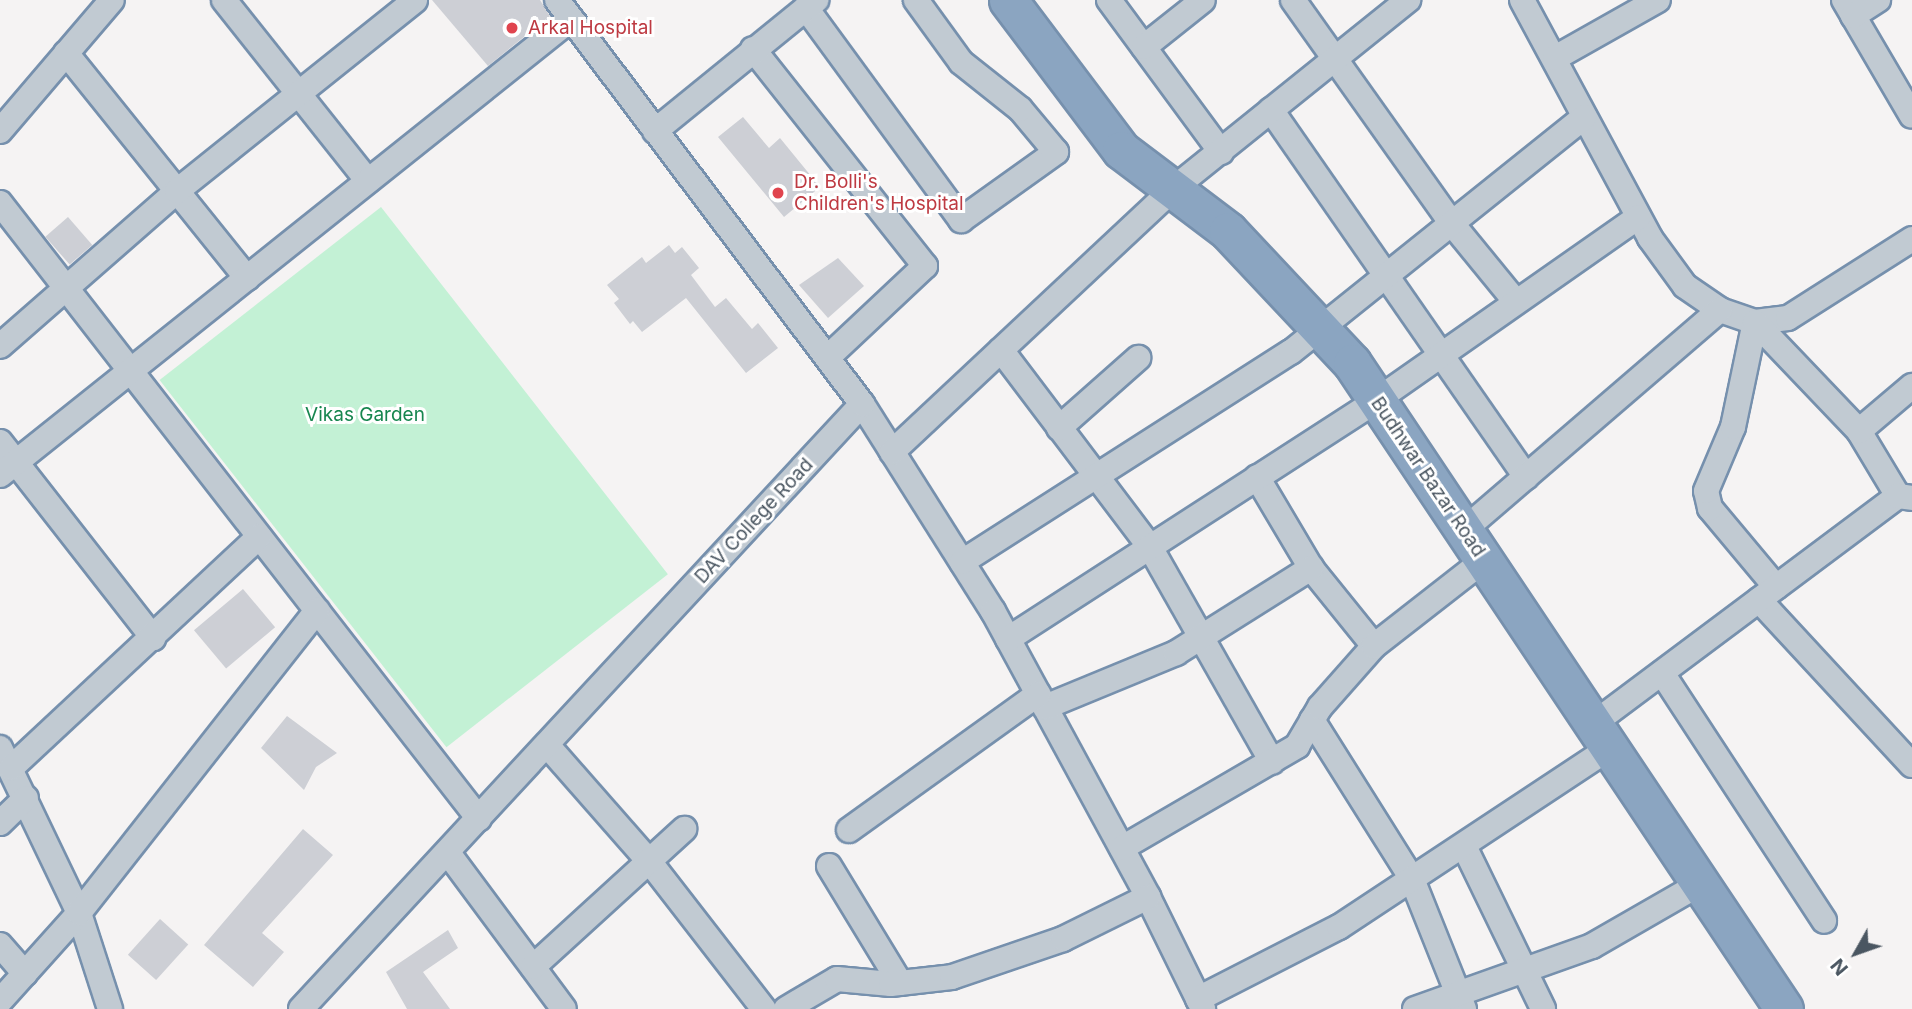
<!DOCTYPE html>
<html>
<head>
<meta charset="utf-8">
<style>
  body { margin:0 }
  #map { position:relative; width:1912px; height:1009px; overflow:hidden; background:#f5f3f3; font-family:Inter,sans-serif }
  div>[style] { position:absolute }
  .green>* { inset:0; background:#c3f1d5; transform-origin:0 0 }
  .building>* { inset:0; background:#cdcfd5; transform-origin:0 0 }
  .roads { filter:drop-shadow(2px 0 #7690ad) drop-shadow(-2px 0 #7690ad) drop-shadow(0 2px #7690ad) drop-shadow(0 -2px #7690ad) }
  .minor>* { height:24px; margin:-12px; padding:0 12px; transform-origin:12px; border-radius:12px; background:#c1cad2 }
  .highway>* { height:37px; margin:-18.5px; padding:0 18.5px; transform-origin:18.5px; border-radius:18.5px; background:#8ba5c1 }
  .dots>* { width:19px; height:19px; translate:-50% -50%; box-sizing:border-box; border:4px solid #fff; border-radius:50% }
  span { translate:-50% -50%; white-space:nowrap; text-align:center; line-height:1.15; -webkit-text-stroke:6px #fff; paint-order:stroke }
  .health-label { font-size:19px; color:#be3a42 }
  .left { translate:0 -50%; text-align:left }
  .park-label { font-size:19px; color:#17864f }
  .street-label { font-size:19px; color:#4a5661 }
  .north { position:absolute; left:1821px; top:918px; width:70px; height:70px; -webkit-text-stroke:5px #fff; paint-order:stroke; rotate:230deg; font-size:19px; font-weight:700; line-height:28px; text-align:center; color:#4a5661 }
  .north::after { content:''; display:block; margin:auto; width:24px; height:32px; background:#4a5661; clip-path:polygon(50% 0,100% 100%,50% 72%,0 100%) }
</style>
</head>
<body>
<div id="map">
  <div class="green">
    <i style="left:381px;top:207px;width:466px;height:281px;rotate:52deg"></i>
  </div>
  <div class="building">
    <i style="clip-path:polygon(432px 0,540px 0,550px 16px,488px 66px)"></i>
    <i style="clip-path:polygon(743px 117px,769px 148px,780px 138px,820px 187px,784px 217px,718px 137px)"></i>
    <i style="left:68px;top:217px;width:37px;height:30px;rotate:49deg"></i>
    <i style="clip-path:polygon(669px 245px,675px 253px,682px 247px,699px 268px,691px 275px,715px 307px,726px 298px,752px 329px,758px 323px,778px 348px,746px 373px,686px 298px,642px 332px,633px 321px,630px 324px,614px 303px,619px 299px,607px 285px,642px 257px,646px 263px)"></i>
    <i style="clip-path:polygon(838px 258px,864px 286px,828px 318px,799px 285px)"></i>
    <i style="left:243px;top:589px;width:50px;height:64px;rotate:50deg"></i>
    <i style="clip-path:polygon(287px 716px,337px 753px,316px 767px,304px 790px,261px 748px)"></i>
    <i style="clip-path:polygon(303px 829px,333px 855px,262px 933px,284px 952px,253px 987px,204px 945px)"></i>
    <i style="left:160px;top:919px;width:38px;height:48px;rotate:42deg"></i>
    <i style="clip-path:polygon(448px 930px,458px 948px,423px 972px,450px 1009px,407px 1009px,386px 972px)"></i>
  </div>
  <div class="roads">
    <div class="minor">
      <i style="left:224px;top:0;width:231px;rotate:51.5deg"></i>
      <i style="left:1109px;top:0;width:189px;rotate:53.6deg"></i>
      <i style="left:1293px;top:0;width:276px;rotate:54.6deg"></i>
      <i style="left:1453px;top:225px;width:99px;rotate:50.7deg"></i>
      <i style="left:1522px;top:0;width:270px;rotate:61.7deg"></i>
      <i style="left:1650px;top:238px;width:59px;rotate:53.9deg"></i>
      <i style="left:1685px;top:286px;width:42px;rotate:34.4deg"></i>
      <i style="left:1720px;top:310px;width:37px;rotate:19deg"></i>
      <i style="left:1755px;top:322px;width:33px;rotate:-7deg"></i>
      <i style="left:1788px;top:318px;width:147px;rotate:-32.5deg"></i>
      <i style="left:1844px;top:0;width:134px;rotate:59.6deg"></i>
      <i style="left:806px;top:8px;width:263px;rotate:53.8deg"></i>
      <i style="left:961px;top:220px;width:117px;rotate:-35.6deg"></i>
      <i style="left:1056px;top:152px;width:56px;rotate:-129.9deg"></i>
      <i style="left:1020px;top:109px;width:75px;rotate:-141.5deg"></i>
      <i style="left:961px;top:62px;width:77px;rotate:-126deg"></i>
      <i style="left:1853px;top:16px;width:30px;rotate:-33deg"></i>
      <i style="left:1144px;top:47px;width:75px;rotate:-38.5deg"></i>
      <i style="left:753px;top:49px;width:277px;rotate:51.6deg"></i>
      <i style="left:925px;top:266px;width:134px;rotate:136.8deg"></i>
      <i style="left:66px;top:53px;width:289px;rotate:51.2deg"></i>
      <i style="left:1555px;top:58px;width:118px;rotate:-29.4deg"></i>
      <i style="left:1271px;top:110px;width:447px;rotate:55.2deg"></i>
      <i style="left:0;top:131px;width:172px;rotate:-49.5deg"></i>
      <i style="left:655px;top:131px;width:208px;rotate:-39.1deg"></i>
      <i style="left:0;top:203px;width:780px;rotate:52.13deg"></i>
      <i style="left:0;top:346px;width:235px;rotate:-41.2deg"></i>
      <i style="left:177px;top:191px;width:305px;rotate:-38.7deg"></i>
      <i style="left:1001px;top:350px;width:247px;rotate:52.9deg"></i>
      <i style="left:1150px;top:547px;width:247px;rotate:60.4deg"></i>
      <i style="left:862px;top:404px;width:245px;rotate:57.7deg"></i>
      <i style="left:993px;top:611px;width:325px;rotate:61.5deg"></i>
      <i style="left:1148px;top:897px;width:125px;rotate:63.8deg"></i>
      <i style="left:1059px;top:428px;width:106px;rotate:-41.5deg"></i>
      <i style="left:0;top:442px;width:249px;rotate:52deg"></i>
      <i style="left:892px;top:452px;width:385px;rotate:-43.1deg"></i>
      <i style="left:1173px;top:189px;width:302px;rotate:-38.8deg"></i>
      <i style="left:0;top:475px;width:731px;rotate:-38.61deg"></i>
      <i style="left:1257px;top:477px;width:106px;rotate:59.3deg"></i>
      <i style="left:1311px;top:568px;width:100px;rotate:51.1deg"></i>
      <i style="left:1898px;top:496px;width:76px;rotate:-121deg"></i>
      <i style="left:1859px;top:431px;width:70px;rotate:-40.3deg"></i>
      <i style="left:1465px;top:529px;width:336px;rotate:-40.7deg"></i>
      <i style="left:962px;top:562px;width:390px;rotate:-32.6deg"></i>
      <i style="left:1291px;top:352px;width:376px;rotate:-38.7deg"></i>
      <i style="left:1776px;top:587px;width:103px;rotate:-129.9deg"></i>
      <i style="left:1710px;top:508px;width:17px;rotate:-103deg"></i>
      <i style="left:1706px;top:491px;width:69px;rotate:-67.1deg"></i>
      <i style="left:1733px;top:427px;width:107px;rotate:-78.2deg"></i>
      <i style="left:1755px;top:322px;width:151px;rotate:46.3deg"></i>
      <i style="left:1759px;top:600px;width:225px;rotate:47.2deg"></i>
      <i style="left:1008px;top:639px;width:440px;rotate:-32.9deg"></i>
      <i style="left:1377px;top:400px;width:319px;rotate:-35deg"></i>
      <i style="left:1662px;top:673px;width:296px;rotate:56.8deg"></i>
      <i style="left:1045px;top:707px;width:142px;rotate:-22.4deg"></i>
      <i style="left:1176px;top:653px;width:160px;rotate:-32.2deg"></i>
      <i style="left:1312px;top:720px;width:188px;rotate:57.8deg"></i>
      <i style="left:1412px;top:879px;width:140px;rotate:68.2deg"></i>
      <i style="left:1593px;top:724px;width:381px;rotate:-36.8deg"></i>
      <i style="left:1898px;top:496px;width:14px;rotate:8deg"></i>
      <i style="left:547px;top:745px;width:154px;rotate:48.7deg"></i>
      <i style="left:649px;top:861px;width:187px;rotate:52.2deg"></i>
      <i style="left:0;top:748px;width:183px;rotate:64.4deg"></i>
      <i style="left:79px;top:913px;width:101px;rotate:72.1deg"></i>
      <i style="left:11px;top:768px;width:339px;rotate:-43deg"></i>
      <i style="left:0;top:823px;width:36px;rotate:-44deg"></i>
      <i style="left:849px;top:830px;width:233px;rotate:-35.7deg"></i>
      <i style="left:1464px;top:846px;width:181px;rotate:64.1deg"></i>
      <i style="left:1122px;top:848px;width:203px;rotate:-30.2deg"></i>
      <i style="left:1297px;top:746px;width:45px;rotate:-59.5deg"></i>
      <i style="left:1320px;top:707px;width:81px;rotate:-48.5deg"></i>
      <i style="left:1374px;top:646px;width:140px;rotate:-38deg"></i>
      <i style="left:448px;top:853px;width:194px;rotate:53.4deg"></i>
      <i style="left:829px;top:866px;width:137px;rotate:58.7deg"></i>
      <i style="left:0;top:945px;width:38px;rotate:49deg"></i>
      <i style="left:533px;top:967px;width:205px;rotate:-42.4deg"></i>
      <i style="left:1198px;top:999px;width:158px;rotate:-27.1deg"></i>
      <i style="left:1339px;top:927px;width:324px;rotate:-33.5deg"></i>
      <i style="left:0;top:1001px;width:118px;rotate:-48.1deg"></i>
      <i style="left:79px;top:913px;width:385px;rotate:-51.8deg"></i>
      <i style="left:301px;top:1009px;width:825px;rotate:-47.16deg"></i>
      <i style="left:862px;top:404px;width:506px;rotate:-127.05deg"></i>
      <i style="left:786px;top:1009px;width:59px;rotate:-30.5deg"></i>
      <i style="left:837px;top:979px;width:54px;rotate:5.3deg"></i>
      <i style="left:891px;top:984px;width:61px;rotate:-6.5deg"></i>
      <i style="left:952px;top:977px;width:117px;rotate:-18.9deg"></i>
      <i style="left:1063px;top:939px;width:95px;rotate:-26.3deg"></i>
      <i style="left:1415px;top:1009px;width:188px;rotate:-19.6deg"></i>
      <i style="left:1592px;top:946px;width:125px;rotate:-29.9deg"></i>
    </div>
    <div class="highway">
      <i style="left:1008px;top:0;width:188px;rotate:53deg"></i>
      <i style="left:1121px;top:150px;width:134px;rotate:37.1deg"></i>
      <i style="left:1228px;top:231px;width:181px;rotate:46.8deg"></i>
      <i style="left:1352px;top:363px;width:777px;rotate:56.23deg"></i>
    </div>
  </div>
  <div class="dots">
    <i style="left:512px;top:28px;background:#e0444e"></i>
    <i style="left:778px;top:193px;background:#e0444e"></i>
  </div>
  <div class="health-label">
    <span class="left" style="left:528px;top:28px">Arkal Hospital</span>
    <span class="left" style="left:794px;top:193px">Dr. Bolli's<br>Children's Hospital</span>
  </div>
  <div class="park-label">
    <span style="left:365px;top:415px">Vikas Garden</span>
  </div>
  <div class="street-label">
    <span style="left:1428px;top:477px;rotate:56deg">Budhwar Bazar Road</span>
    <span style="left:754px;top:521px;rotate:-47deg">DAV College Road</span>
  </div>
  <div class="north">N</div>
</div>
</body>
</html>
